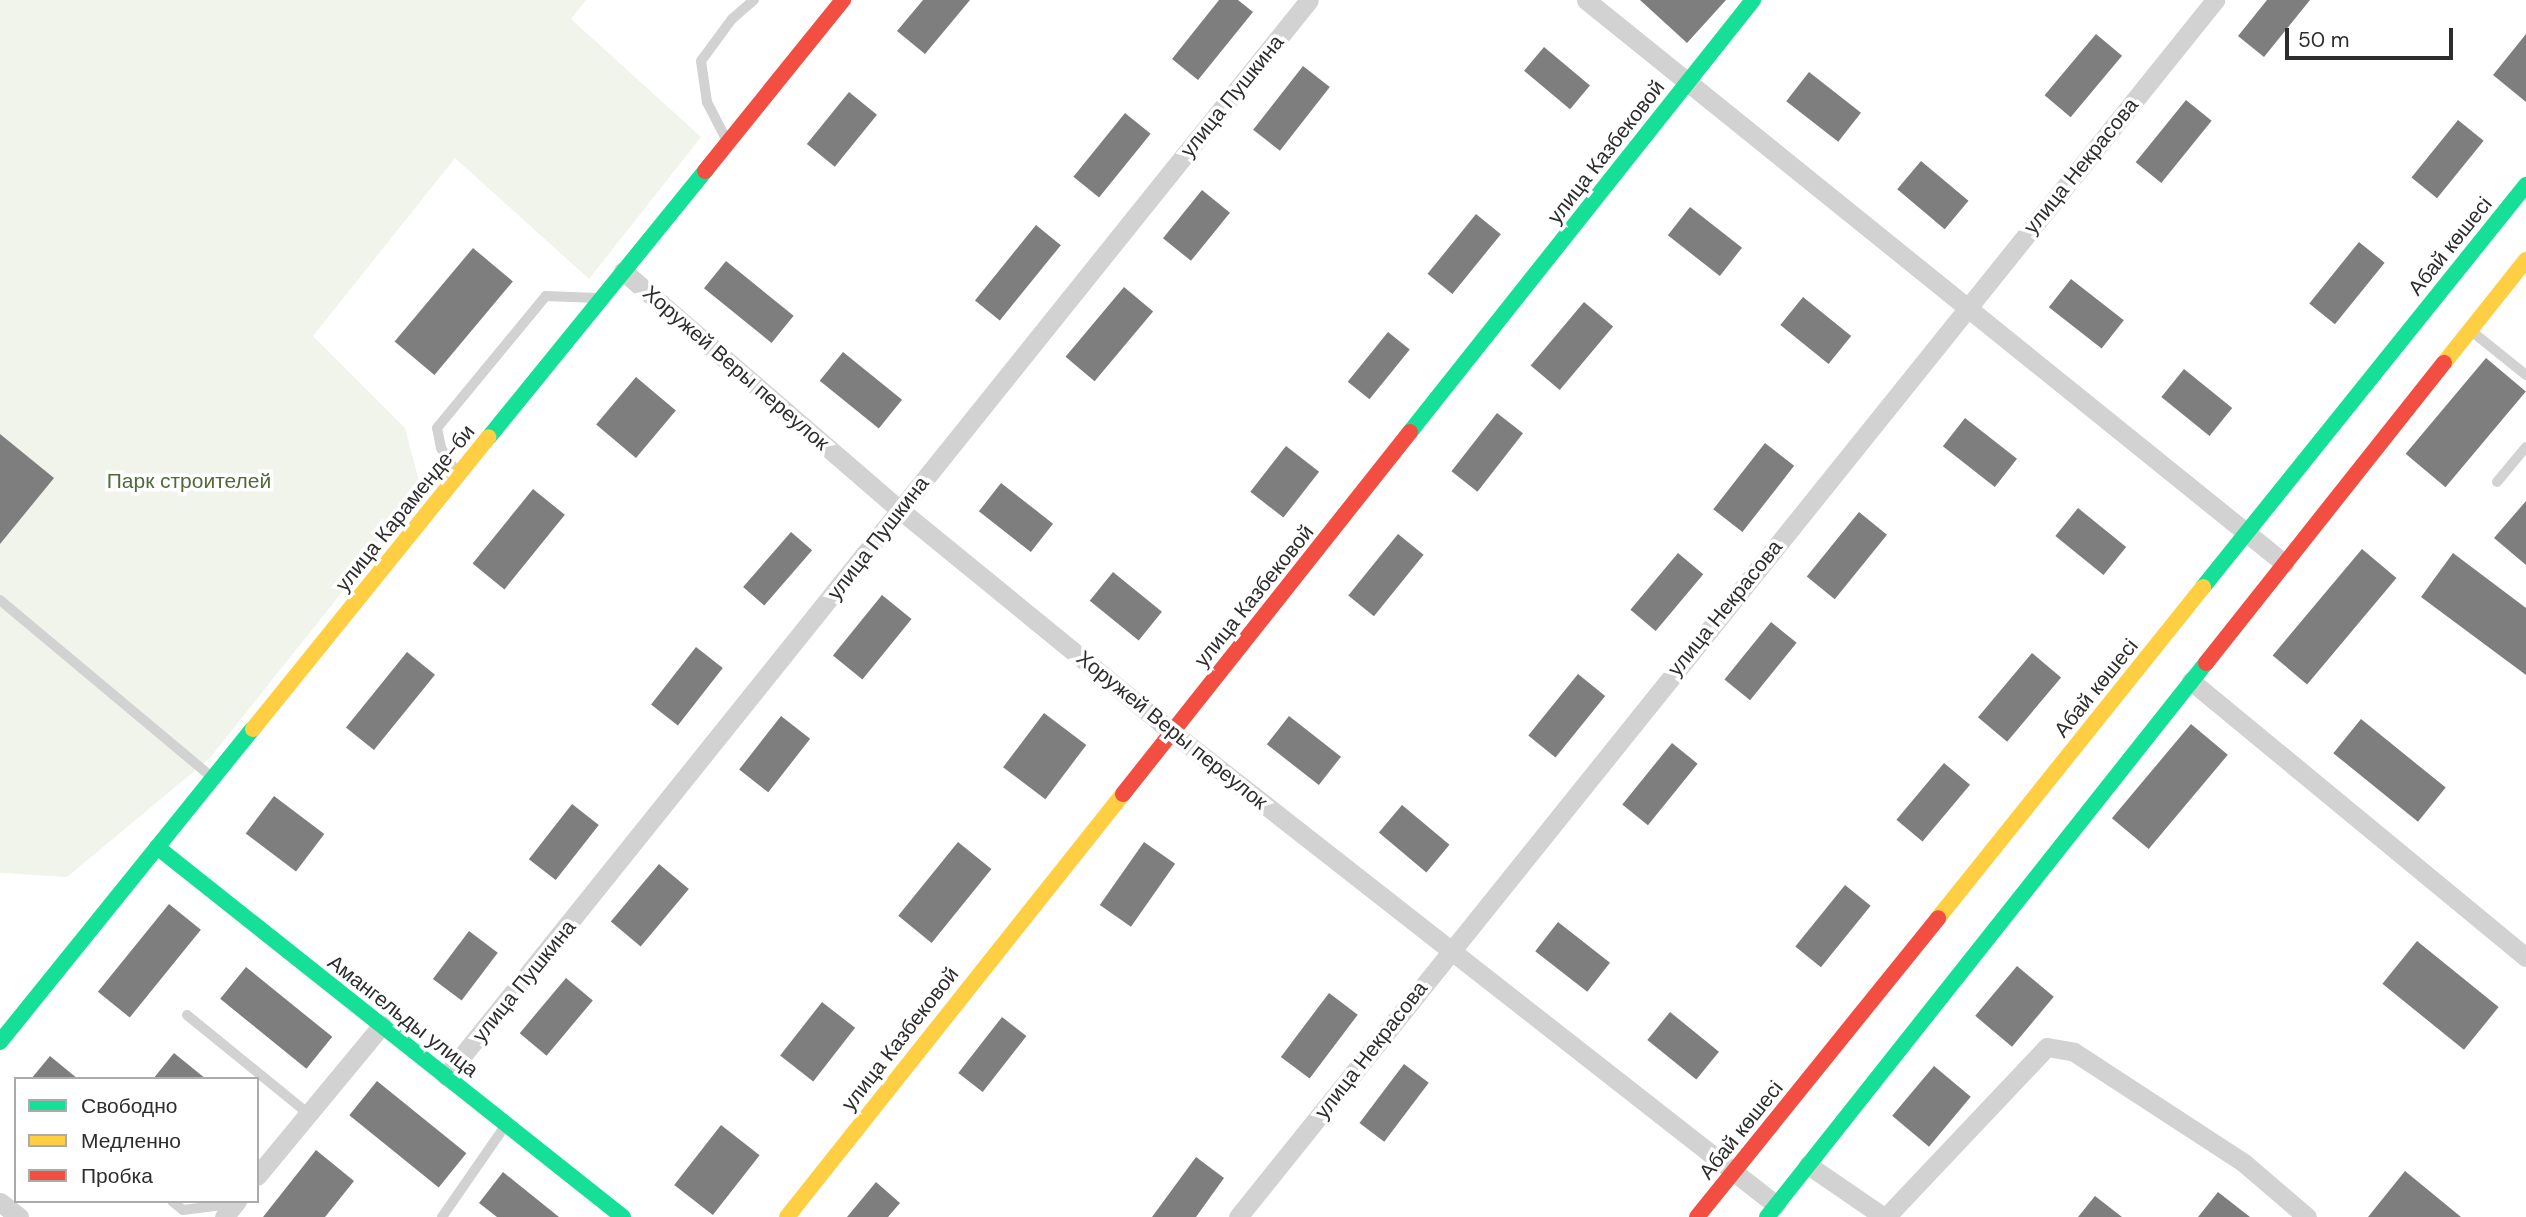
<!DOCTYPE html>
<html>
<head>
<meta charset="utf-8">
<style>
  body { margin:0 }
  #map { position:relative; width:2526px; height:1217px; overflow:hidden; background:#fff; font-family:"DM Sans",sans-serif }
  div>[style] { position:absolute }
  .green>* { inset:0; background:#f0f4eb }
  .building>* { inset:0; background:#7e7e7e; transform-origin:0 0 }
  .lane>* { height:10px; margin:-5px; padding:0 5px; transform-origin:5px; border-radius:5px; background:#d2d2d2 }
  .street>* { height:19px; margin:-9.5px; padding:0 9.5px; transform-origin:9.5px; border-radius:9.5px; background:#d2d2d2 }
  .fast>* { height:16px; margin:-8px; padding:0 8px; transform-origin:8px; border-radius:8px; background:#16e098 }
  .slow>* { height:16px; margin:-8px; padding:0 8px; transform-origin:8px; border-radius:8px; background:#ffcf43 }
  .jam>* { height:16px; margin:-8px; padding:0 8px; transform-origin:8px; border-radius:8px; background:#f24e42 }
  span { translate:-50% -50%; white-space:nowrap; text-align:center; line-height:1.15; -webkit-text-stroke:7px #fff; paint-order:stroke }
  .street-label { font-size:21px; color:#2d2d2d }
  .park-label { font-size:21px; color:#506a3a }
  .legend { position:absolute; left:14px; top:1077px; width:245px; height:126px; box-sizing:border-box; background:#fff; border:2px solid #ababab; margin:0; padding:9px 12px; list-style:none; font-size:21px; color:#2d2d2d }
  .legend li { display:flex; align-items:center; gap:14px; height:35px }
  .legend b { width:35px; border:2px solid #ababab }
  .scale { position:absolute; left:2285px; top:28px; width:168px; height:32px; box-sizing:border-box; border:4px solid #2d2d2d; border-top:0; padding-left:9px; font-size:21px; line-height:24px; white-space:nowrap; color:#2d2d2d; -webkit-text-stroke:5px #fff; paint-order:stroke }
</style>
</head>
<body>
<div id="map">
  <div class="green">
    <i style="clip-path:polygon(0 0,586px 0,571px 19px,701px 137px,589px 279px,455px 158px,313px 336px,405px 428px,422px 492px,209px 759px,67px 877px,0 873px)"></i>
  </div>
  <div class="building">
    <i style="clip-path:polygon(923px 0,970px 0,925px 54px,897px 31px)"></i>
    <i style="clip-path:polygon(1219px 0,1238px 0,1253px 12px,1198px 80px,1172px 59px)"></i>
    <i style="clip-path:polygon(1640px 0,1726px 0,1687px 43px)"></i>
    <i style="clip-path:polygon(2267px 0,2310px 0,2264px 57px,2238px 36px)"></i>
    <i style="left:2096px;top:34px;width:34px;height:80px;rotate:40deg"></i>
    <i style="clip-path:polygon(2526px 34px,2526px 102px,2493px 75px)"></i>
    <i style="left:1544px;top:47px;width:60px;height:31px;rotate:40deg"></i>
    <i style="left:1303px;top:66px;width:34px;height:81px;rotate:38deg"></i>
    <i style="left:1809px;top:72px;width:66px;height:37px;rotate:38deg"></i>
    <i style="left:849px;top:92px;width:36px;height:67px;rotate:39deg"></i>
    <i style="left:2186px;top:100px;width:33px;height:80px;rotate:39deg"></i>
    <i style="left:1125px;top:113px;width:33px;height:82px;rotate:39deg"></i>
    <i style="left:2458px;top:120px;width:33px;height:74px;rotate:39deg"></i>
    <i style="left:1921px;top:161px;width:62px;height:37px;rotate:40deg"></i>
    <i style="left:1202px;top:190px;width:36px;height:62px;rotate:39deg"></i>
    <i style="left:1690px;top:207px;width:66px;height:36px;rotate:38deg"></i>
    <i style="left:1476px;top:214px;width:32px;height:77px;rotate:39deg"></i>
    <i style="left:1036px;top:225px;width:32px;height:97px;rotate:39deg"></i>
    <i style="left:2359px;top:242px;width:33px;height:79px;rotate:39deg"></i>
    <i style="left:473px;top:248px;width:52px;height:122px;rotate:40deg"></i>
    <i style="left:726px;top:261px;width:87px;height:35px;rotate:39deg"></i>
    <i style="left:2071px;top:279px;width:67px;height:36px;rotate:38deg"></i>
    <i style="left:1124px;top:287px;width:38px;height:91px;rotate:40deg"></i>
    <i style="left:1803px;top:297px;width:62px;height:36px;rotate:39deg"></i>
    <i style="left:1584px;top:302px;width:38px;height:83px;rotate:40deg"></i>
    <i style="left:1388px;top:332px;width:28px;height:64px;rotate:39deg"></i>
    <i style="left:843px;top:352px;width:76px;height:37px;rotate:39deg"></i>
    <i style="left:2486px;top:358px;width:52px;height:125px;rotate:40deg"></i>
    <i style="left:2184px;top:369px;width:62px;height:36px;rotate:39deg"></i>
    <i style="left:636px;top:377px;width:52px;height:62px;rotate:40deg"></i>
    <i style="left:1497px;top:413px;width:33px;height:74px;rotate:38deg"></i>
    <i style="left:1965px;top:418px;width:66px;height:36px;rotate:38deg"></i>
    <i style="clip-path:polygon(0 434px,54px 478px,0 544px)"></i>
    <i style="left:1765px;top:443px;width:37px;height:84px;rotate:38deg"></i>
    <i style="left:1286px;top:446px;width:42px;height:58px;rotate:38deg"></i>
    <i style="left:1001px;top:483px;width:66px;height:36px;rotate:38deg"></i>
    <i style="left:533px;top:489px;width:41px;height:96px;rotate:39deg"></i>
    <i style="clip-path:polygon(2526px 501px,2526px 565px,2494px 538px)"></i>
    <i style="left:2078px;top:508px;width:62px;height:36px;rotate:39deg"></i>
    <i style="left:1859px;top:512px;width:36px;height:83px;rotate:39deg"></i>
    <i style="left:791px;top:532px;width:28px;height:73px;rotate:41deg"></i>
    <i style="left:1398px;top:534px;width:33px;height:79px;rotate:39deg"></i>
    <i style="left:2362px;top:549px;width:45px;height:139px;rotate:40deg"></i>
    <i style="left:1678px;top:553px;width:33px;height:74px;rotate:40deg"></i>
    <i style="clip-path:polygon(2453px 553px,2526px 608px,2526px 675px,2421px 597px)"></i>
    <i style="left:1113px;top:572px;width:63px;height:37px;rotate:39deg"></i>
    <i style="left:882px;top:595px;width:38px;height:78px;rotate:39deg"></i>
    <i style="left:1771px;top:622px;width:33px;height:74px;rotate:39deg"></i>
    <i style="left:696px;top:647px;width:34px;height:73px;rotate:38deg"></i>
    <i style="left:407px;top:652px;width:36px;height:97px;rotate:39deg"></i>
    <i style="left:2032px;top:653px;width:38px;height:84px;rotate:40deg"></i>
    <i style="left:1578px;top:674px;width:35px;height:79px;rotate:39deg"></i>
    <i style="left:1044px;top:713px;width:53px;height:68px;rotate:37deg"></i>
    <i style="left:781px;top:716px;width:37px;height:68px;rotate:38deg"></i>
    <i style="left:1289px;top:716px;width:66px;height:36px;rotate:38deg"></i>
    <i style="left:2361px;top:719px;width:109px;height:44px;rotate:39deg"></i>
    <i style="left:2191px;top:724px;width:48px;height:123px;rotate:40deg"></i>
    <i style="left:1672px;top:743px;width:33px;height:79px;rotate:39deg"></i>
    <i style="left:1944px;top:763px;width:34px;height:74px;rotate:40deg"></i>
    <i style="left:274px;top:796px;width:63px;height:47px;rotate:37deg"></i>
    <i style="left:572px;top:804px;width:34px;height:70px;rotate:38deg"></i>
    <i style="left:1402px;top:805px;width:62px;height:36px;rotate:40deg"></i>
    <i style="left:958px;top:842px;width:43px;height:95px;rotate:39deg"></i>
    <i style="left:1144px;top:842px;width:38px;height:77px;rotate:35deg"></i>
    <i style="left:659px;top:864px;width:39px;height:75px;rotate:40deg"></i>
    <i style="left:1845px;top:885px;width:33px;height:79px;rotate:39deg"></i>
    <i style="left:169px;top:904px;width:41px;height:113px;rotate:39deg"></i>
    <i style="left:1558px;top:922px;width:66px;height:37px;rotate:38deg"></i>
    <i style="left:469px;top:931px;width:36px;height:60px;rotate:37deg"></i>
    <i style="left:2417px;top:941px;width:105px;height:55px;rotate:39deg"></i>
    <i style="left:2017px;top:966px;width:48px;height:65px;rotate:40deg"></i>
    <i style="left:246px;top:967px;width:111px;height:41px;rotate:39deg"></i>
    <i style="left:566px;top:978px;width:35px;height:72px;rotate:40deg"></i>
    <i style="left:1329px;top:993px;width:36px;height:80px;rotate:37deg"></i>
    <i style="left:822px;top:1002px;width:42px;height:68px;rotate:38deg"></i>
    <i style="left:1670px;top:1012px;width:63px;height:36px;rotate:39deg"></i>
    <i style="left:1002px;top:1017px;width:31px;height:71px;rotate:38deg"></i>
    <i style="clip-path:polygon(174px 1053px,206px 1079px,153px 1079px)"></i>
    <i style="clip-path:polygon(50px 1056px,78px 1079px,31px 1079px)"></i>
    <i style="left:1404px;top:1064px;width:31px;height:74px;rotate:37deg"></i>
    <i style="left:1934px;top:1066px;width:48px;height:65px;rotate:40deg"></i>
    <i style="left:377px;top:1081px;width:115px;height:44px;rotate:39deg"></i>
    <i style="left:721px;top:1125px;width:49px;height:76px;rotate:38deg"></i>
    <i style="clip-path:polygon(316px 1150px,354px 1181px,325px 1217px,263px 1217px)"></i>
    <i style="clip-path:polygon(1196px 1157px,1224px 1178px,1196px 1217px,1152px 1217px)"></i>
    <i style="clip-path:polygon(2405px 1171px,2461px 1217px,2368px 1217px)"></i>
    <i style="clip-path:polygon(503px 1172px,559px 1217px,497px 1217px,479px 1203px)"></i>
    <i style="clip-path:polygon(876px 1182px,900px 1203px,888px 1217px,847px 1217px)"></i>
    <i style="clip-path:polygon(2218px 1192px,2250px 1217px,2198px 1217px)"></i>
    <i style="clip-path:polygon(2095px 1196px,2122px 1217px,2078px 1217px)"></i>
  </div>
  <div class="lane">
    <i style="left:726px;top:139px;width:42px;rotate:-117.2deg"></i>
    <i style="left:707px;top:102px;width:41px;rotate:-98.3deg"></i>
    <i style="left:701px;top:61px;width:52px;rotate:-53.6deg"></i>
    <i style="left:732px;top:19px;width:29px;rotate:-41deg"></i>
    <i style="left:2470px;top:330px;width:72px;rotate:38.8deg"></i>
    <i style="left:458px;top:475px;width:32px;rotate:-122deg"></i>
    <i style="left:441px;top:448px;width:20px;rotate:-101deg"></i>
    <i style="left:437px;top:428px;width:171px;rotate:-50.5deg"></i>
    <i style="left:546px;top:296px;width:51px;rotate:2.2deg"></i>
    <i style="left:2497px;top:482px;width:45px;rotate:-50.4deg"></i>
    <i style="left:0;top:600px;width:278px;rotate:39.9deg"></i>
    <i style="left:187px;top:1015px;width:157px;rotate:39.1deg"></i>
    <i style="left:172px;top:1201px;width:14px;rotate:39deg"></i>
    <i style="left:183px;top:1210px;width:48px;rotate:-7.1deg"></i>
    <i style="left:442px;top:1217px;width:111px;rotate:-55.3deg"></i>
  </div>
  <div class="street">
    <i style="left:1586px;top:0;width:897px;rotate:38.89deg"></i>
    <i style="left:623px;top:271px;width:366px;rotate:40.8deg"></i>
    <i style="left:900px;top:510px;width:351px;rotate:39.2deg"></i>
    <i style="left:1172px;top:732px;width:767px;rotate:38.06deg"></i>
    <i style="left:2191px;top:681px;width:434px;rotate:39.5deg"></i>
    <i style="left:446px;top:1076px;width:1379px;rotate:-51.27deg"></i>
    <i style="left:1808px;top:1165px;width:92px;rotate:34.4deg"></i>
    <i style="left:257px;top:1176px;width:196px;rotate:-50.4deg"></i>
    <i style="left:0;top:1202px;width:24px;rotate:38deg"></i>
    <i style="left:224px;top:1217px;width:21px;rotate:-51deg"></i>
    <i style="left:1238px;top:1217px;width:1561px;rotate:-51.24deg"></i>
    <i style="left:1886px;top:1217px;width:234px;rotate:-46.6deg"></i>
    <i style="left:2047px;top:1047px;width:27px;rotate:10deg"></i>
    <i style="left:2074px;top:1052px;width:203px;rotate:33.1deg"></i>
    <i style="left:2244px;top:1163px;width:83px;rotate:40.6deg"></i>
  </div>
  <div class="fast">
    <i style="left:1410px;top:432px;width:552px;rotate:-51.55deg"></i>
    <i style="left:489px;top:437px;width:343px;rotate:-50.9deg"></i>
    <i style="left:2203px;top:587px;width:516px;rotate:-51.22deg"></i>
    <i style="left:157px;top:847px;width:595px;rotate:38.45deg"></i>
    <i style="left:0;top:1042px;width:402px;rotate:-51.1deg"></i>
    <i style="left:1767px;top:1217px;width:707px;rotate:-51.61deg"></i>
  </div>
  <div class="slow">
    <i style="left:2444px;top:363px;width:132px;rotate:-51.5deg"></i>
    <i style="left:253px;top:729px;width:375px;rotate:-51.1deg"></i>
    <i style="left:1938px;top:918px;width:424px;rotate:-51.3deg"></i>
    <i style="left:787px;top:1217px;width:540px;rotate:-51.54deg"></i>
  </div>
  <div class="jam">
    <i style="left:705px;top:171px;width:220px;rotate:-51.1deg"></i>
    <i style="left:2206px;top:663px;width:383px;rotate:-51.6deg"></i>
    <i style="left:1123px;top:794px;width:462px;rotate:-51.6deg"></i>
    <i style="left:1697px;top:1217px;width:384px;rotate:-51.1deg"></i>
  </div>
  <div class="street-label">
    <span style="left:1232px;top:96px;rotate:-51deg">улица Пушкина</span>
    <span style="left:1606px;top:152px;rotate:-52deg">улица Казбековой</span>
    <span style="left:2081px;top:166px;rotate:-51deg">улица Некрасова</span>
    <span style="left:2450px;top:246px;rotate:-51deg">Абай көшесі</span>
    <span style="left:736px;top:368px;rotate:41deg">Хоружей Веры переулок</span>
    <span style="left:405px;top:508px;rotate:-51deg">улица Караменде-би</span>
    <span style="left:878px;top:538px;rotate:-52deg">улица Пушкина</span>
    <span style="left:1254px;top:596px;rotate:-51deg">улица Казбековой</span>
    <span style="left:1725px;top:608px;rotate:-51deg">улица Некрасова</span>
    <span style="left:2096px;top:688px;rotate:-51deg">Абай көшесі</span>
    <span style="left:1172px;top:730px;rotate:39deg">Хоружей Веры переулок</span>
    <span style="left:524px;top:981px;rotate:-51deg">улица Пушкина</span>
    <span style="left:403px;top:1016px;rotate:38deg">Амангельды улица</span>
    <span style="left:900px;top:1039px;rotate:-52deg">улица Казбековой</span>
    <span style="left:1371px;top:1050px;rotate:-52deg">улица Некрасова</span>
    <span style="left:1741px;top:1130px;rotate:-51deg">Абай көшесі</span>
  </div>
  <div class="park-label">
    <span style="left:189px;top:481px">Парк строителей</span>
  </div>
  <ul class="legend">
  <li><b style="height:9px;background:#16e098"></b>Свободно</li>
  <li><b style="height:9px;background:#ffcf43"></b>Медленно</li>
  <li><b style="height:9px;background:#f24e42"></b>Пробка</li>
  </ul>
  <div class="scale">50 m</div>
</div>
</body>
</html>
